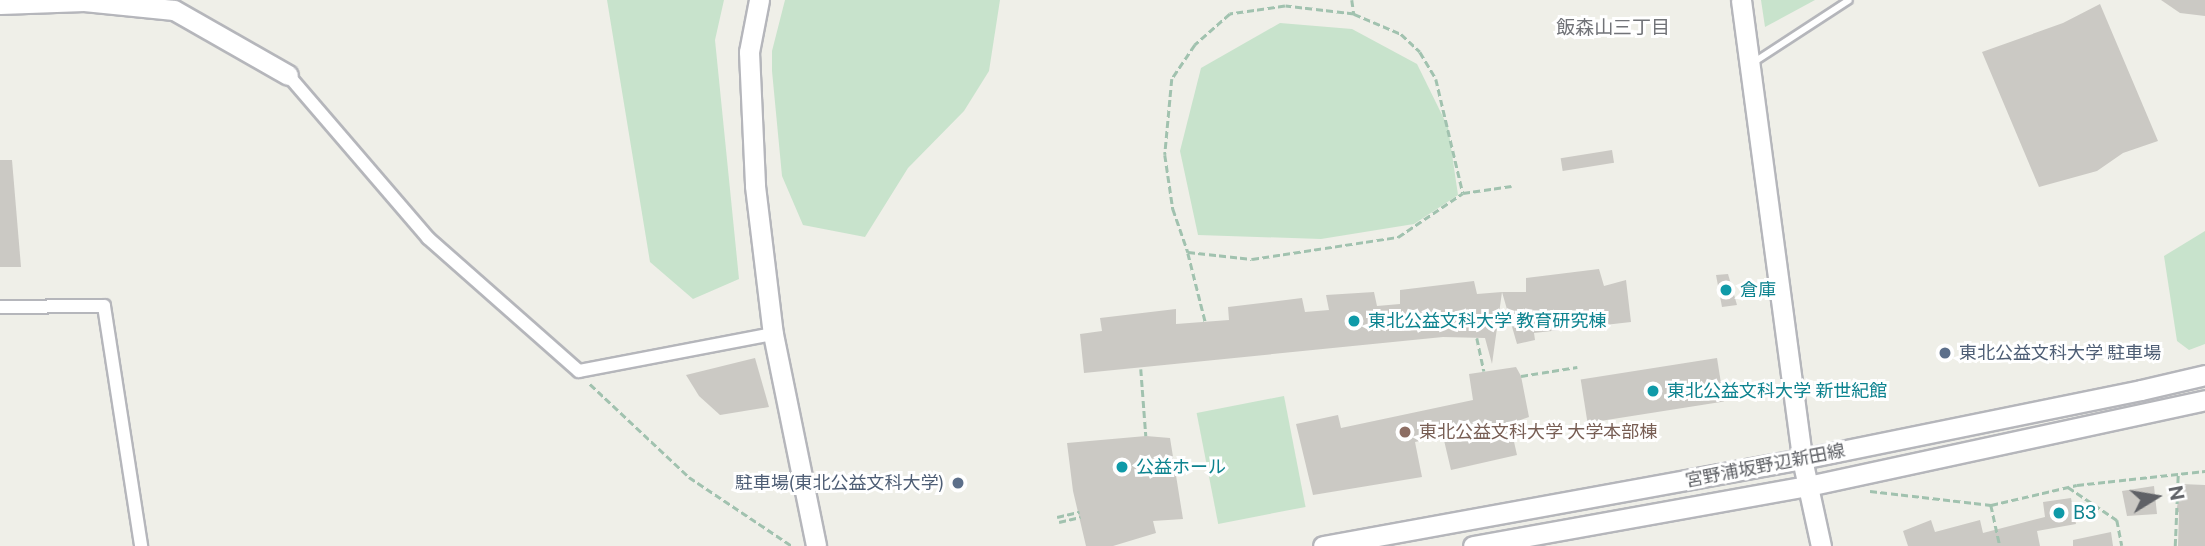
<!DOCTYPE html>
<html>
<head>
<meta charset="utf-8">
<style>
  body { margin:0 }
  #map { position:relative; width:2205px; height:546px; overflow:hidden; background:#efefe8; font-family:"Public Sans","Noto Sans JP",sans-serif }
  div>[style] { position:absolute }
  .green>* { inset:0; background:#c8e3cc; transform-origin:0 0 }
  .building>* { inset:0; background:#cbc9c4; transform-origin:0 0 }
  .path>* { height:2.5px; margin-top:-1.25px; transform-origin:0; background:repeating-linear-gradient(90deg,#a1c2af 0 7px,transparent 0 10.5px) }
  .roads { filter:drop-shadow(2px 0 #b5b6bb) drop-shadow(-2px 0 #b5b6bb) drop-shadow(0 2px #b5b6bb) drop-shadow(0 -2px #b5b6bb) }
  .lane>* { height:6px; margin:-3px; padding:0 3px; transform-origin:3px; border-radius:3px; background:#fff }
  .street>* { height:12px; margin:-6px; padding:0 6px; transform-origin:6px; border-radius:6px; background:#fff }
  .secondary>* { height:19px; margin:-9.5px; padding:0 9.5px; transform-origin:9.5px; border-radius:9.5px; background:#fff }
  .dots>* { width:19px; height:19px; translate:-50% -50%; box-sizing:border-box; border:4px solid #fff; border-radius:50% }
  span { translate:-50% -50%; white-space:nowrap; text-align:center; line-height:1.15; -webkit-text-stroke:6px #fff; paint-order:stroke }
  .culture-label { font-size:18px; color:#0d838f }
  .left { translate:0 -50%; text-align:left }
  .service-label { font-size:18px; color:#4e5e75 }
  .right { translate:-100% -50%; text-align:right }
  .education-label { font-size:18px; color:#785e54 }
  .street-label { font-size:18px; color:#5f6166 }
  .neighbourhood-label { font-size:19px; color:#717378 }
  .north { position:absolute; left:2121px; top:462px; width:70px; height:70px; -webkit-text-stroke:5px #fff; paint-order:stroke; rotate:79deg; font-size:19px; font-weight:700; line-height:28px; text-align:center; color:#5f6166 }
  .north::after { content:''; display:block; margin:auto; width:24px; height:32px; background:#5f6166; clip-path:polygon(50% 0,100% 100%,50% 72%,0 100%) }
</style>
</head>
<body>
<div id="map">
  <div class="green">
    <i style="clip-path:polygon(607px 0,724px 0,715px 40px,739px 279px,693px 299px,650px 262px)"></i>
    <i style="clip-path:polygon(785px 0,1000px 0,989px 71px,964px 111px,908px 168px,865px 237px,803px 225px,782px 176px,772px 71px,772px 51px)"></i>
    <i style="clip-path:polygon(1761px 0,1815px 0,1765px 27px)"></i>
    <i style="clip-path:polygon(1280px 23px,1352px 29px,1417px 64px,1448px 127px,1458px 195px,1414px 224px,1321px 239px,1198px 235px,1180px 151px,1201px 68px)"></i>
    <i style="clip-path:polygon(2205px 231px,2205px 344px,2189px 350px,2177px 341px,2164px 256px)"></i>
    <i style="left:1284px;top:396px;width:113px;height:89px;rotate:79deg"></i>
  </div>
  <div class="building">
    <i style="clip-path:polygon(2161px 0,2205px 0,2205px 16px,2180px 13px)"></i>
    <i style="clip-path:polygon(2100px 4px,2158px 141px,2123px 153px,2097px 171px,2039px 187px,1982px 52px,2063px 23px)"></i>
    <i style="left:1612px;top:150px;width:13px;height:52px;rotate:81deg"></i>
    <i style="clip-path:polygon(0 160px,12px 160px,21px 267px,0 267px)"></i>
    <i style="clip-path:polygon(1599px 269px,1604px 286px,1626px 280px,1631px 322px,1534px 333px,1535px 340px,1517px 344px,1502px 292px,1526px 292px,1526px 278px)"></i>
    <i style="clip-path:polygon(1728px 274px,1737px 305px,1722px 307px,1716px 275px)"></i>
    <i style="clip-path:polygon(1474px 281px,1477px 294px,1502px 292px,1492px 364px,1485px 338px,1443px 337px,1084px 373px,1080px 334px,1102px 331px,1100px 318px,1176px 309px,1176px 324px,1229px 320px,1228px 307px,1302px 298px,1305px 312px,1329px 310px,1326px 295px,1374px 292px,1377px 306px,1400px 304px,1400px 290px)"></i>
    <i style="clip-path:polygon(755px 358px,769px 407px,720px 415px,699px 396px,686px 375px)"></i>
    <i style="left:1717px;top:358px;width:44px;height:138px;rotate:81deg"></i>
    <i style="clip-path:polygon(1516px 367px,1521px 376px,1529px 417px,1510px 424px,1517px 455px,1451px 470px,1443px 436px,1415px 442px,1422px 477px,1313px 495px,1296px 424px,1338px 415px,1341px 428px,1473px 400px,1469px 374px)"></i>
    <i style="clip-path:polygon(1146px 436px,1170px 438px,1183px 519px,1153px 521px,1156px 533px,1113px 546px,1086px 546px,1073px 491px,1067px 443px)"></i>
    <i style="clip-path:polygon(2181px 484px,2205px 485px,2205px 546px,2178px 546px,2179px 512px,2176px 513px)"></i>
    <i style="clip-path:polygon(2154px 486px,2157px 514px,2127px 516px,2122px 491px)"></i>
    <i style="clip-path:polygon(2071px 498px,2076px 524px,2037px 531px,2040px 546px,1908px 546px,1903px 531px,1931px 520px,1935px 532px,1980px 520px,1983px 533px,2045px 517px,2043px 502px)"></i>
    <i style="clip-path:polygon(2111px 532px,2113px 546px,2073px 546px,2073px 540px)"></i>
  </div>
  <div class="path">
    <i style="left:1352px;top:0;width:14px;rotate:82deg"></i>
    <i style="left:1354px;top:14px;width:69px;rotate:-173.4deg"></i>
    <i style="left:1285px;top:6px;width:56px;rotate:171.7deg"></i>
    <i style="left:1230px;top:14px;width:47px;rotate:138.5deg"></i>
    <i style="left:1195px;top:45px;width:41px;rotate:124.1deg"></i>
    <i style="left:1172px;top:79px;width:76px;rotate:95.3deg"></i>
    <i style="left:1165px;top:155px;width:55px;rotate:81.6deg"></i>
    <i style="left:1173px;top:209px;width:46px;rotate:70.8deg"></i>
    <i style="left:1188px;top:252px;width:64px;rotate:6.2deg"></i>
    <i style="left:1252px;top:259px;width:148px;rotate:-8.6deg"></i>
    <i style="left:1398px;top:237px;width:78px;rotate:-34.1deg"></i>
    <i style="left:1463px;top:193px;width:49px;rotate:-8.1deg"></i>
    <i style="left:1354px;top:14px;width:51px;rotate:23.1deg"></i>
    <i style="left:1401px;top:34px;width:26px;rotate:43deg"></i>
    <i style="left:1420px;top:52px;width:31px;rotate:59deg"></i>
    <i style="left:1436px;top:79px;width:117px;rotate:76.7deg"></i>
    <i style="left:1188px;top:253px;width:73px;rotate:75.8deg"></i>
    <i style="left:1477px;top:338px;width:34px;rotate:78deg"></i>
    <i style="left:1141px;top:369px;width:67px;rotate:85.7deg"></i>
    <i style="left:1521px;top:376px;width:57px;rotate:-9.1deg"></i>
    <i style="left:590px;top:384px;width:136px;rotate:43.2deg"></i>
    <i style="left:689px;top:477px;width:124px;rotate:33.8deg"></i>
    <i style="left:2068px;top:487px;width:59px;rotate:34deg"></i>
    <i style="left:2117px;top:520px;width:26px;rotate:79deg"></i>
    <i style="left:1870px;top:491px;width:122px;rotate:6.6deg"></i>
    <i style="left:1991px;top:505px;width:88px;rotate:-13.1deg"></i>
    <i style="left:2077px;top:485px;width:129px;rotate:-6.2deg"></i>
    <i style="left:1991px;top:505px;width:42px;rotate:77.6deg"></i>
    <i style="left:1057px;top:517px;width:23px;rotate:-13deg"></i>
    <i style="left:1059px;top:522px;width:22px;rotate:-13deg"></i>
    <i style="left:2175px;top:546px;width:73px;rotate:-87.6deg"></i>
  </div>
  <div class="roads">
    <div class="lane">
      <i style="left:1754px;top:62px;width:113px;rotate:-33.1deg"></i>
    </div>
    <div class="street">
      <i style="left:288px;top:75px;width:215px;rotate:49.3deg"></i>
      <i style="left:428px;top:238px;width:201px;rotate:41.4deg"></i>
      <i style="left:579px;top:371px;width:197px;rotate:-10.8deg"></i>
      <i style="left:0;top:307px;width:104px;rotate:-0.6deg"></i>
      <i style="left:104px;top:306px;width:243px;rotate:81.2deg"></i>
    </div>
    <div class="secondary">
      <i style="left:759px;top:0;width:53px;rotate:100.9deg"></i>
      <i style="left:749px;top:52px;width:134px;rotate:87.4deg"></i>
      <i style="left:755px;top:186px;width:149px;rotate:83.1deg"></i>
      <i style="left:773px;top:334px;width:216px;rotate:78.5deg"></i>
      <i style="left:1741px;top:0;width:463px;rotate:82.4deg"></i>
      <i style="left:1802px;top:459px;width:89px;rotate:77.7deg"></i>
      <i style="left:0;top:4px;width:84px;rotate:-2deg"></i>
      <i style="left:84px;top:1px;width:90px;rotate:5.7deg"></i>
      <i style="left:174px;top:10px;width:131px;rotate:29.7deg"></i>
      <i style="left:1323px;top:546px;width:487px;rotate:-10.3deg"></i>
      <i style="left:1802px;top:459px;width:346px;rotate:-11.5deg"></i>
      <i style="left:2141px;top:390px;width:66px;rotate:-13.2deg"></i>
      <i style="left:1473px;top:546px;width:340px;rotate:-10.2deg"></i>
      <i style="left:1808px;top:486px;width:406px;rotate:-12.2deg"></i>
    </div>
  </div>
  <div class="dots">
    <i style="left:1726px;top:290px;background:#0f9aa8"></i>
    <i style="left:1354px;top:321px;background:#0f9aa8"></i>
    <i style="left:1945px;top:353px;background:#5c6f8a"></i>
    <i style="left:1653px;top:391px;background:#0f9aa8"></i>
    <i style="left:1405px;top:432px;background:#8d6e63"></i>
    <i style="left:1122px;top:467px;background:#0f9aa8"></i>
    <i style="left:958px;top:483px;background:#5c6f8a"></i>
    <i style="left:2059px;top:513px;background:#0f9aa8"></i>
  </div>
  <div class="culture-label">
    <span class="left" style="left:1740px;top:290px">倉庫</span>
    <span class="left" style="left:1368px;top:321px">東北公益文科大学 教育研究棟</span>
    <span class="left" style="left:1667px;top:391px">東北公益文科大学 新世紀館</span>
    <span class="left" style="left:1136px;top:467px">公益ホール</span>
    <span class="left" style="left:2073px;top:513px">B3</span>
  </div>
  <div class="service-label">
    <span class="left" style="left:1959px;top:353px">東北公益文科大学 駐車場</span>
    <span class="right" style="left:944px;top:483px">駐車場(東北公益文科大学)</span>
  </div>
  <div class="education-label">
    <span class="left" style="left:1419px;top:432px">東北公益文科大学 大学本部棟</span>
  </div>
  <div class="street-label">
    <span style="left:1765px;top:466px;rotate:-11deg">宮野浦坂野辺新田線</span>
  </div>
  <div class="neighbourhood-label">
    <span style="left:1613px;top:28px">飯森山三丁目</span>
  </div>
  <div class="north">N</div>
</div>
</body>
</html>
